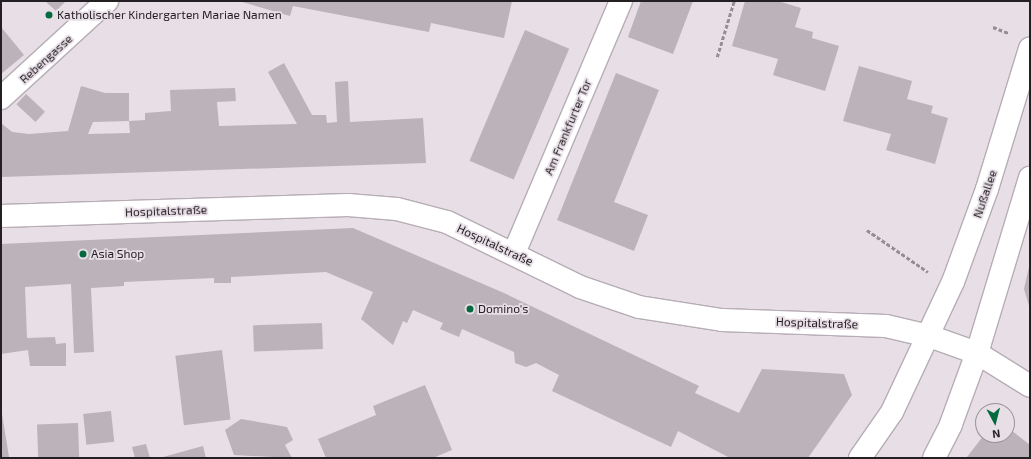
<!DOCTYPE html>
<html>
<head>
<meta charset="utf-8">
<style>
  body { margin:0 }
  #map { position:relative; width:1031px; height:459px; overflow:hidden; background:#e7dee6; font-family:"Exo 2",sans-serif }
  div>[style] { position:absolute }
  .building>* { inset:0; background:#bbb2ba; transform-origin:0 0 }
  .path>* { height:2.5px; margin-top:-1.25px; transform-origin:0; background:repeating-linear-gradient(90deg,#948d93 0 4px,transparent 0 6px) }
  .roads { filter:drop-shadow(1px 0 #b6adb5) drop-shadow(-1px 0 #b6adb5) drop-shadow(0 1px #b6adb5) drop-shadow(0 -1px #b6adb5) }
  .minor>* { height:22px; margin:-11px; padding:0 11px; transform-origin:11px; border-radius:11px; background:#fff }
  .tertiary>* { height:22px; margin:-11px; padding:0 11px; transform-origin:11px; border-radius:11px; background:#fff }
  .primary>* { height:22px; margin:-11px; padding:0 11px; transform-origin:11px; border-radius:11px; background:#fff }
  .dots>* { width:11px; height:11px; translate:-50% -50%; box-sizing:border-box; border:2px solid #e7dee6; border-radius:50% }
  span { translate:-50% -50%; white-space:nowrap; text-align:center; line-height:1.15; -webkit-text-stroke:3.5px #e7dee6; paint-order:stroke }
  .poi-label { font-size:12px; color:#231f22 }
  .left { translate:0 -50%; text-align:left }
  .street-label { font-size:12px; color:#231f22 }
  .frame { position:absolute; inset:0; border:2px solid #231f22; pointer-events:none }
  .north { position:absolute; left:975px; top:403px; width:40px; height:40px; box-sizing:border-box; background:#e7dee6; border:1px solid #999298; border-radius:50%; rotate:173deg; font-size:11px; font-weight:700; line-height:16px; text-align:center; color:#231f22 }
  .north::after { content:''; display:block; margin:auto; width:14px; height:18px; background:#056a3f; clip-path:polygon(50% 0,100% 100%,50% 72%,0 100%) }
</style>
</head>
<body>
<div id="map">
  <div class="building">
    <i style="clip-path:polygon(45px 1px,66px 1px,56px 11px)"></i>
    <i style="clip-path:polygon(239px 1px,512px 1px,504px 38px,431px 23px,429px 32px,293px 6px,290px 16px)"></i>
    <i style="clip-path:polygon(641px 1px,693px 1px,673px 54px,628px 37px)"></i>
    <i style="clip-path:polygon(745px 1px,778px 1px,801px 8px,795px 27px,813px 32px,812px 38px,839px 46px,825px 91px,773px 75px,778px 59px,732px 46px)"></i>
    <i style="clip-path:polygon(1px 27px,24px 55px,1px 74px)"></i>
    <i style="left:525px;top:30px;width:48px;height:142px;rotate:23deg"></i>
    <i style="clip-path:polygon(284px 63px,312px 115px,326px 115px,327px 123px,337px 122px,335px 82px,348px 81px,350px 122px,423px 118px,426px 163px,1px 177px,1px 123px,12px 132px,29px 134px,68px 131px,81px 86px,105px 93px,129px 93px,129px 121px,93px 122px,88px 134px,130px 133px,129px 121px,145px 120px,145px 113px,171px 111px,170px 90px,235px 88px,236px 101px,217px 102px,219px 126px,297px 124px,268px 72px)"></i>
    <i style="clip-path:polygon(859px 66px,912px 81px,907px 99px,933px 106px,931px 113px,948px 118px,935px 164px,886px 150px,891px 134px,843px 121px)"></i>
    <i style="clip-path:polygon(616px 73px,659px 90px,614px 202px,648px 215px,634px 251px,557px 220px)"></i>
    <i style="left:26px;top:94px;width:26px;height:14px;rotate:43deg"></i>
    <i style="clip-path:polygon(353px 228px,504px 293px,699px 386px,695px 393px,739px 413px,762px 369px,844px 374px,852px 395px,808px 458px,730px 458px,678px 431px,671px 447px,552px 391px,559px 375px,536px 363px,526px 367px,515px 363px,514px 352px,462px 329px,459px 337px,440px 329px,443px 323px,413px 310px,407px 323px,403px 321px,393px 345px,361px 319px,373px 292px,326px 272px,231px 277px,231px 283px,214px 283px,214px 278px,124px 282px,124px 286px,91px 288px,94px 352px,74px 353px,71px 284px,25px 287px,27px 338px,55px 337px,56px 344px,66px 343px,66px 366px,30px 366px,28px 350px,1px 354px,1px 244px)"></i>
    <i style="clip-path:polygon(1029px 267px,1030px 267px,1030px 309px,1024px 289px)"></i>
    <i style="left:322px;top:323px;width:26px;height:69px;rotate:88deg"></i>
    <i style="left:222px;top:350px;width:70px;height:47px;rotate:83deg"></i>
    <i style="clip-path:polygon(425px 385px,452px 450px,433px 458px,326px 458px,318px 439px,376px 415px,373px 406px)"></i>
    <i style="left:111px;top:411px;width:31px;height:28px;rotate:84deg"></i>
    <i style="clip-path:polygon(2px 414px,9px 457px,9px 458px,1px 458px)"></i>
    <i style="clip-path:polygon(241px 419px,287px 427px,293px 440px,285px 445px,292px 458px,234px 455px,225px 430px)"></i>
    <i style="left:78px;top:423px;width:35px;height:41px;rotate:88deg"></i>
    <i style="clip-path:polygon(1007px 427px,1030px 445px,1030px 458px,967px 457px,984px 435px,1007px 435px)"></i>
    <i style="clip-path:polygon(146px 444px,150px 458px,135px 458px,132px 447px)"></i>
    <i style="clip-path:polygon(203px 446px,206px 458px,163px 457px)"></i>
  </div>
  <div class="path">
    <i style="left:993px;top:27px;width:17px;rotate:21deg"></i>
    <i style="left:717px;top:57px;width:59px;rotate:-73.1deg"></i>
    <i style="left:867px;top:230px;width:74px;rotate:34.5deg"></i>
  </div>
  <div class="roads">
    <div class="minor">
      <i style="left:1px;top:98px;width:144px;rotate:-42.5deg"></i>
      <i style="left:1px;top:216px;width:347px;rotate:-1.8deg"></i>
      <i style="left:348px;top:205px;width:49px;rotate:4.7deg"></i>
      <i style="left:397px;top:209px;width:52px;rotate:14.6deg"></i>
      <i style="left:447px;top:222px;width:148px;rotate:26deg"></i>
      <i style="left:580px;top:287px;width:62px;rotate:18.7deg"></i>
      <i style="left:639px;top:307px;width:84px;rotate:8.9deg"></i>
      <i style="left:722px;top:320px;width:164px;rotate:2.1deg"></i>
      <i style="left:886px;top:326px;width:44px;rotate:13.1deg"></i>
      <i style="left:514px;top:253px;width:274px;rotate:-67deg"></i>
    </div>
    <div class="tertiary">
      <i style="left:929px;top:336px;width:51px;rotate:19.5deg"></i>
    </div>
    <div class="primary">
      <i style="left:977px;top:353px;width:62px;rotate:31.9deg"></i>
      <i style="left:860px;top:458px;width:56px;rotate:-55.2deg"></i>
      <i style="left:892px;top:412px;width:144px;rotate:-64.9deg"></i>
      <i style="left:953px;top:282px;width:99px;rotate:-69.9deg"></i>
      <i style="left:987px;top:189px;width:147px;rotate:-73deg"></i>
      <i style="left:934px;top:458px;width:38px;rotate:-63deg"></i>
      <i style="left:951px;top:424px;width:76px;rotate:-69.9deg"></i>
      <i style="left:977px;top:353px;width:183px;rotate:-73.2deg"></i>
    </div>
  </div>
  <div class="dots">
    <i style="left:49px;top:15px;background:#056a3f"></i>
    <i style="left:83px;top:254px;background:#056a3f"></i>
    <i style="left:470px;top:309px;background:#056a3f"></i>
  </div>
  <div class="poi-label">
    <span class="left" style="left:57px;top:15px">Katholischer Kindergarten Mariae Namen</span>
    <span class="left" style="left:91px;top:254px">Asia Shop</span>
    <span class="left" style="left:478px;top:309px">Domino's</span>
  </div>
  <div class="street-label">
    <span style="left:46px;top:59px;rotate:-42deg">Rebengasse</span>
    <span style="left:568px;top:127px;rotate:-67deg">Am Frankfurter Tor</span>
    <span style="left:985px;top:194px;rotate:-71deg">Nußallee</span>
    <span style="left:166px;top:211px;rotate:-2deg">Hospitalstraße</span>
    <span style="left:495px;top:245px;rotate:25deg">Hospitalstraße</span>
    <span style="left:817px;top:323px;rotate:2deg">Hospitalstraße</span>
  </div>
  <div class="frame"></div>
  <div class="north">N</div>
</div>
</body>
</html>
